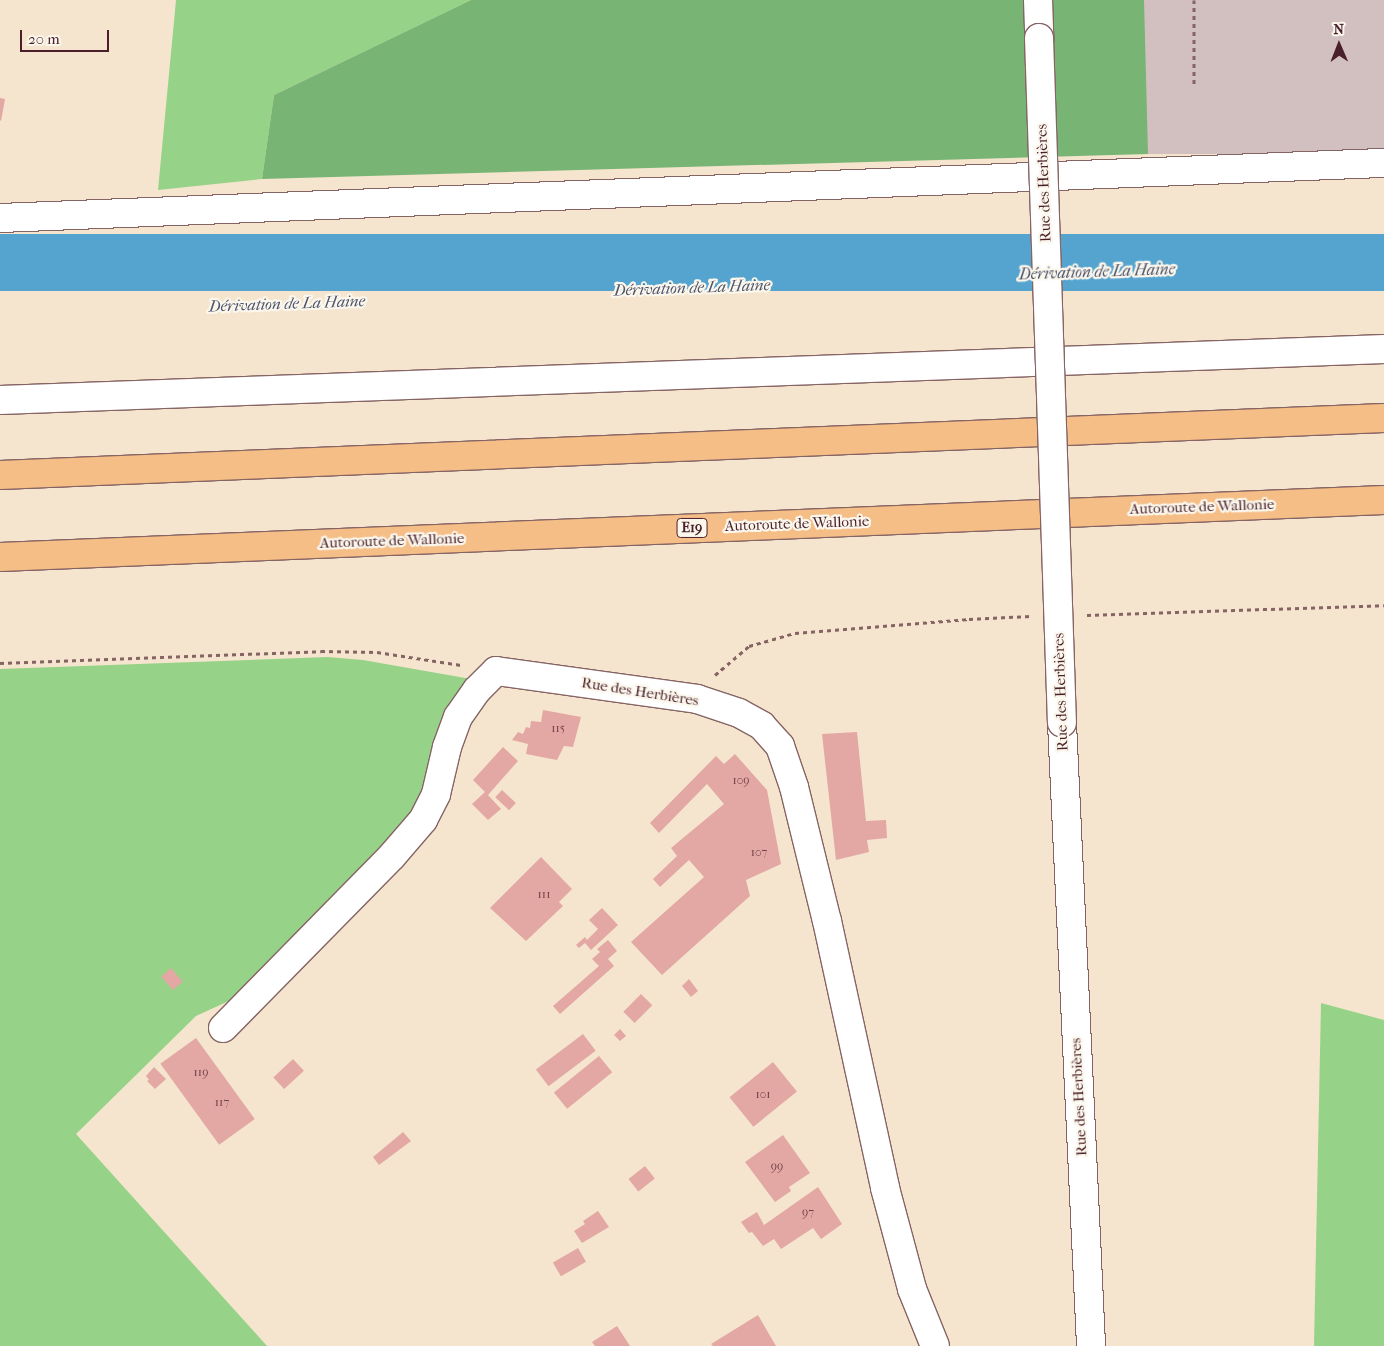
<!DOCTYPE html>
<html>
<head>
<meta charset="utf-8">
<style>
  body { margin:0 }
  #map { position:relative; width:1384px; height:1346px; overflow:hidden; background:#f5e5ce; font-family:"IM FELL French Canon",serif }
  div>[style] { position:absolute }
  .industrial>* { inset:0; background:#d2bfbf; transform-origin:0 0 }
  .green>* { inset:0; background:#96d388 }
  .forest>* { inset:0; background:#78b574 }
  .water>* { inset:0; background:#55a4cf; transform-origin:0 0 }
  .building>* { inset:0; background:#e3a8a3; transform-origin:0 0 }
  .path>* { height:3px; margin-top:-1.5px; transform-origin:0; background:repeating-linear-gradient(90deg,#866464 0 4px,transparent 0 8px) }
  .roads { filter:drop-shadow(1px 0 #866464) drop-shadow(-1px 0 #866464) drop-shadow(0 1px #866464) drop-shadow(0 -1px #866464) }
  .minor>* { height:28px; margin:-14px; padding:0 14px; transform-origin:14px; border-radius:14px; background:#fff }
  .highway>* { height:28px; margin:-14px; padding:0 14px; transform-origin:14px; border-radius:14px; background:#f6be87 }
  .bridges { filter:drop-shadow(1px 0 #866464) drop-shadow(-1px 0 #866464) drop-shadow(0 1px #866464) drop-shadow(0 -1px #866464) }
  .minor-bridge>* { height:28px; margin:-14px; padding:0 14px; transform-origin:14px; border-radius:14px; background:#fff }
  span { translate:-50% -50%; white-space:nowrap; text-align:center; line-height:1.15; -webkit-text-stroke:4.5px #fbf7ec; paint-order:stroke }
  .number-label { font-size:12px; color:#704149 }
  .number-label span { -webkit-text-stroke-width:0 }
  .shield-label span { padding:1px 4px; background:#fbf7ec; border:1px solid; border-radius:4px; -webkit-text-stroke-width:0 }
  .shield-label { font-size:14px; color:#4a1f2b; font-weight:700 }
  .street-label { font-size:15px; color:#4a1f2b }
  .water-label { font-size:16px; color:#4e546d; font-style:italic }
  .north { position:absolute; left:1314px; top:20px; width:50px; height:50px; -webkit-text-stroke:4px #fbf7ec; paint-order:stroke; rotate:359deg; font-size:14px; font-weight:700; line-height:20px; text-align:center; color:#4a1f2b }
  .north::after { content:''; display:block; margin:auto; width:18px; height:22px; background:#4a1f2b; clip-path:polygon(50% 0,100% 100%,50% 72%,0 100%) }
  .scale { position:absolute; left:20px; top:30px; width:89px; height:22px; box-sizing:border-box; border:2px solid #4a1f2b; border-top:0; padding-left:6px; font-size:15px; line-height:18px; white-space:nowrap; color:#4a1f2b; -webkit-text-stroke:4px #fbf7ec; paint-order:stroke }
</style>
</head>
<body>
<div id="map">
  <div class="industrial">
    <i style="left:1144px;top:0;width:240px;height:154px"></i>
  </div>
  <div class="green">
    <i style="clip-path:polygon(176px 0,471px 0,274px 95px,262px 179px,158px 190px)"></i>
    <i style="clip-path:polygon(328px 657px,363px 660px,471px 679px,432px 782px,399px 832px,365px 862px,244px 994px,196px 1016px,76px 1134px,267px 1346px,0 1346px,0 669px)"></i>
    <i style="clip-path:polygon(1321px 1003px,1384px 1020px,1384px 1346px,1314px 1346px)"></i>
  </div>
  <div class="forest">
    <i style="clip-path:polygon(471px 0,1144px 0,1148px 154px,262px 179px,274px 95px)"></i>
  </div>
  <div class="water">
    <i style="left:1384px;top:234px;width:57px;height:1385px;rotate:90deg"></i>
  </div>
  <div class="building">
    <i style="clip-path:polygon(0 98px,5px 99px,1px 121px,0 120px)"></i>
    <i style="clip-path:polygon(543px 710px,581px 717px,573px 747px,564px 746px,557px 760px,526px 754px,528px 744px,512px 740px,518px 732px,523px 734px,526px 727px,530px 728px,531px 721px,541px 722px)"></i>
    <i style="clip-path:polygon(857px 732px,866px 821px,886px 820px,887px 838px,867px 840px,869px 852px,836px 860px,822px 734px)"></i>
    <i style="clip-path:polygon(503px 747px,518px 761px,488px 795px,501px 809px,488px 820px,472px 804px,485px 792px,473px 780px)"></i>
    <i style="clip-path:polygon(735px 754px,767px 790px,781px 864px,746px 880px,750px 896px,662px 975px,631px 942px,704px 877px,689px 860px,660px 887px,653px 879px,677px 856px,671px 848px,724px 804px,707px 784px,659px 833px,650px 823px,716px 756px,724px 764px)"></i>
    <i style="left:502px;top:790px;width:19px;height:10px;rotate:43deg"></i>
    <i style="clip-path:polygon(541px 857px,572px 889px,559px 902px,563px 906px,526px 941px,490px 908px)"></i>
    <i style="clip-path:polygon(602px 908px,618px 925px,591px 950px,585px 943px,579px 948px,576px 945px,585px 937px,587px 940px,598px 929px,589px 920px)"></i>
    <i style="clip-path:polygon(608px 940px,617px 951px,608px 959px,614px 966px,560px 1014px,553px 1006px,599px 966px,592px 959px,600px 952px,597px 949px)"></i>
    <i style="left:171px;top:968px;width:18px;height:13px;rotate:49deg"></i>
    <i style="clip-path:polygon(689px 979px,698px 991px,691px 997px,682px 986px)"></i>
    <i style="left:641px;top:994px;width:16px;height:25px;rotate:45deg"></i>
    <i style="clip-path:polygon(620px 1029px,626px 1036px,620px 1041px,614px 1035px)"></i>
    <i style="left:583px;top:1034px;width:21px;height:59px;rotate:53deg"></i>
    <i style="left:196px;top:1038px;width:100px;height:44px;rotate:54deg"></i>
    <i style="left:599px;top:1056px;width:21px;height:58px;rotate:51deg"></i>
    <i style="left:293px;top:1059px;width:16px;height:27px;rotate:47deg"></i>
    <i style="left:773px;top:1062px;width:38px;height:56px;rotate:51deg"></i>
    <i style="clip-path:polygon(154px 1067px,166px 1079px,155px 1089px,147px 1081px,149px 1080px,146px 1076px)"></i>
    <i style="clip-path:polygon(403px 1132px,411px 1141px,379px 1165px,373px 1157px)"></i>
    <i style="clip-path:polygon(783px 1135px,810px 1173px,789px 1187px,791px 1191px,775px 1202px,745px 1162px)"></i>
    <i style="left:645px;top:1166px;width:16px;height:21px;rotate:52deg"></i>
    <i style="clip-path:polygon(818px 1187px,842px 1224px,821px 1239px,813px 1228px,781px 1249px,774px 1239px,763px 1246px,752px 1232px,749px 1233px,741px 1222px,757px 1212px,764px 1225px)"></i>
    <i style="clip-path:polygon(598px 1211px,609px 1227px,582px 1243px,574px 1231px,585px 1224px,583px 1221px)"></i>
    <i style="left:578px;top:1248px;width:16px;height:29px;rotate:60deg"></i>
    <i style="clip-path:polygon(758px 1315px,776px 1346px,713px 1346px,711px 1344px)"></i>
    <i style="clip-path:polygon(617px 1326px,630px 1346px,595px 1346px,592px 1342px)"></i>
  </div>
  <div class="path">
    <i style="left:1194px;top:0;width:86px;rotate:90deg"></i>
    <i style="left:1087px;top:615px;width:297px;rotate:-1.9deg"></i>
    <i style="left:0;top:663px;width:321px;rotate:-2.1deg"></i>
    <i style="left:321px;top:651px;width:56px;rotate:1deg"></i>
    <i style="left:377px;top:652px;width:85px;rotate:8.8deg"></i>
    <i style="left:715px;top:675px;width:45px;rotate:-40.5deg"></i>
    <i style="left:749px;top:646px;width:48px;rotate:-15.8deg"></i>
    <i style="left:795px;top:633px;width:175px;rotate:-4.6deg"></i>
    <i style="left:969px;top:619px;width:62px;rotate:-2.8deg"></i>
  </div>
  <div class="roads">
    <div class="minor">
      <i style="left:1038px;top:0;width:38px;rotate:88deg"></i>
      <i style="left:0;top:218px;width:1385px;rotate:-2.28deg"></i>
      <i style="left:0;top:400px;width:1385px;rotate:-2.11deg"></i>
      <i style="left:1062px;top:723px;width:624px;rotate:87.33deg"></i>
      <i style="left:223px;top:1028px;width:241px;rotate:-45.5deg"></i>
      <i style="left:392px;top:856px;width:48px;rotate:-49.3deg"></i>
      <i style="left:423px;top:820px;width:29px;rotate:-63deg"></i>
      <i style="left:436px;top:794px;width:48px;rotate:-76.8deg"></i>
      <i style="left:447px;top:747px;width:32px;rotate:-70deg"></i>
      <i style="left:458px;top:717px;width:33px;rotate:-55deg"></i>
      <i style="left:477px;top:690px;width:27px;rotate:-45deg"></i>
      <i style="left:496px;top:671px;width:203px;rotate:7.9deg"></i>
      <i style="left:697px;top:699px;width:44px;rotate:18.4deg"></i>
      <i style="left:739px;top:713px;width:26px;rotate:29deg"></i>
      <i style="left:762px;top:726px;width:27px;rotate:48deg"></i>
      <i style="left:780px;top:746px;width:43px;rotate:71.1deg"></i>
      <i style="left:794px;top:787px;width:138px;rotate:76.2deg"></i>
      <i style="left:827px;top:921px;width:273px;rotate:77.7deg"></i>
      <i style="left:885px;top:1188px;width:105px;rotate:75deg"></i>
      <i style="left:912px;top:1289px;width:61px;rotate:68deg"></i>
    </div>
    <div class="highway">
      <i style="left:0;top:475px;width:1385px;rotate:-2.36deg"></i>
      <i style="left:0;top:557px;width:1385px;rotate:-2.36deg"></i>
    </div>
  </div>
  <div class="bridges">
    <div class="minor-bridge">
      <i style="left:1039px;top:38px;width:685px;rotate:88.08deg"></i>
    </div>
  </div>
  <div class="number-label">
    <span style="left:558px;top:729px">115</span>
    <span style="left:741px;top:781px">109</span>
    <span style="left:759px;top:853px">107</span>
    <span style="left:544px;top:895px">111</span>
    <span style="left:201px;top:1073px">119</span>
    <span style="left:763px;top:1095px">101</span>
    <span style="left:222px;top:1103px">117</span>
    <span style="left:777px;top:1167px">99</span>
    <span style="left:808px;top:1213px">97</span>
  </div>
  <div class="shield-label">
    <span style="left:692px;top:528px">E19</span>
  </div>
  <div class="street-label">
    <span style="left:1044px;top:183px;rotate:-92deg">Rue des Herbières</span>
    <span style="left:1202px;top:507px;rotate:-2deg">Autoroute de Wallonie</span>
    <span style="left:797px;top:524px;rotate:-2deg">Autoroute de Wallonie</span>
    <span style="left:392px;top:541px;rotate:-2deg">Autoroute de Wallonie</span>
    <span style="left:640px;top:692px;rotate:9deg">Rue des Herbières</span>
    <span style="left:1061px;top:692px;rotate:-92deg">Rue des Herbières</span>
    <span style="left:1079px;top:1097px;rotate:-93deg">Rue des Herbières</span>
  </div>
  <div class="water-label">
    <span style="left:1097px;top:272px;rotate:-2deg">Dérivation de La Haine</span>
    <span style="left:692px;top:288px;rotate:-2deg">Dérivation de La Haine</span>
    <span style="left:287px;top:304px;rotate:-2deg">Dérivation de La Haine</span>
  </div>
  <div class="north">N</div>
  <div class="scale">20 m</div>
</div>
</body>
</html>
